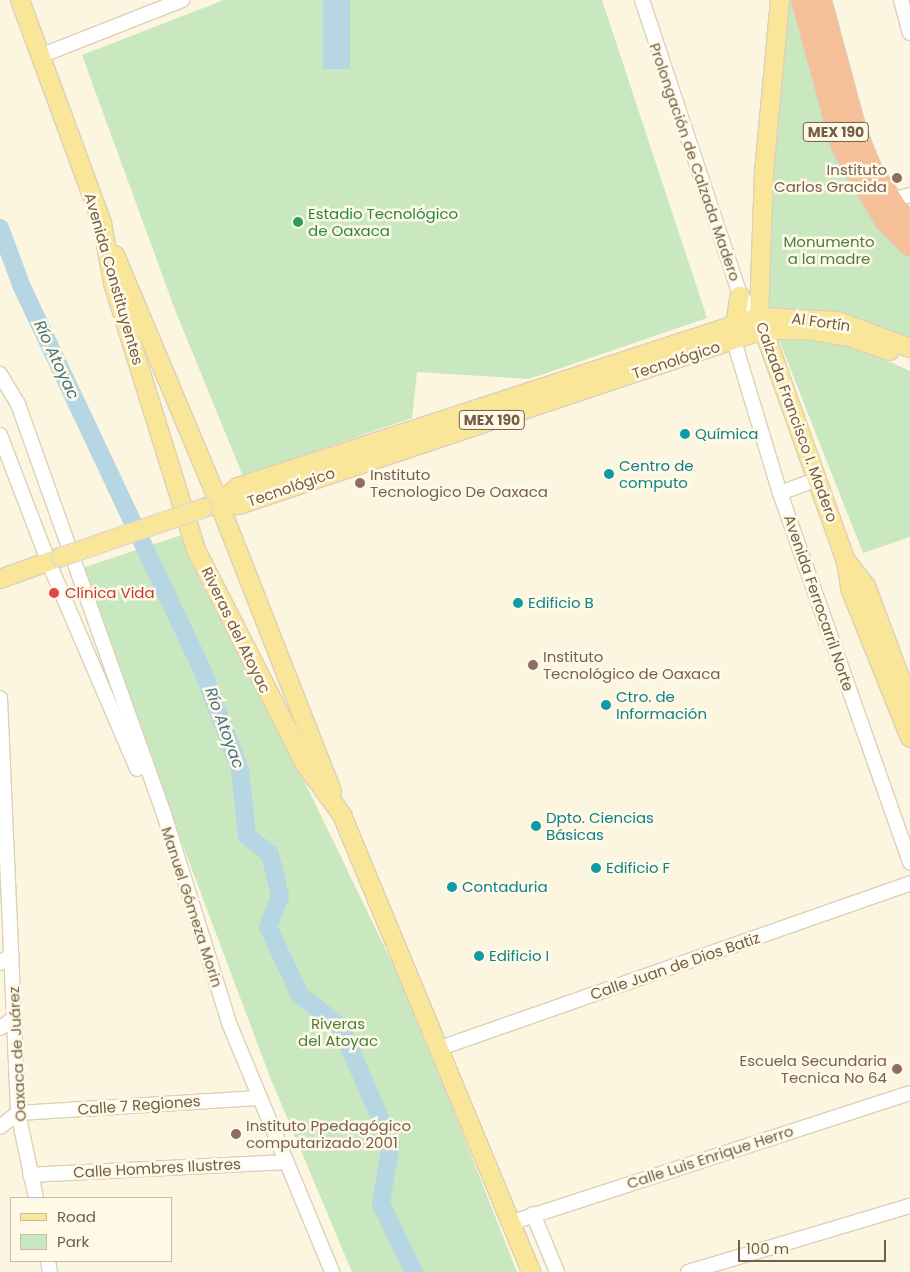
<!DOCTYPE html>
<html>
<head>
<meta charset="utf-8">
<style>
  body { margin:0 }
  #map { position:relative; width:910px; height:1272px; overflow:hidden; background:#fcf5e0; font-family:Poppins,sans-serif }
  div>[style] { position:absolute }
  .green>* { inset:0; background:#c9e8bf }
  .water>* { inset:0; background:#b6d6e4; transform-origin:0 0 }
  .river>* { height:18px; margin:-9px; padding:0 9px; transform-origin:9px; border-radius:9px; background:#b6d6e4 }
  .roads { filter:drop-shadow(1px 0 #dcd0ba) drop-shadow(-1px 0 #dcd0ba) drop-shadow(0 1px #dcd0ba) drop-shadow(0 -1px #dcd0ba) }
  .minor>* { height:14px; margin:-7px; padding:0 7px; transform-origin:7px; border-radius:7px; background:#fff }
  .major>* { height:18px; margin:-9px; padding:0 9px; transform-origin:9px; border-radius:9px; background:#fae699 }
  .highway>* { height:21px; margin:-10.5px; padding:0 10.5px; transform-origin:10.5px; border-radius:10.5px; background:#f5bf97 }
  .bridges { filter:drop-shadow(1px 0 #ddd8d3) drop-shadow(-1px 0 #ddd8d3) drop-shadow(0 1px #ddd8d3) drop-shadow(0 -1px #ddd8d3) }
  .major-bridge>* { height:18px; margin:-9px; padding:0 9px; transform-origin:9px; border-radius:9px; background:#fae699 }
  .dots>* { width:14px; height:14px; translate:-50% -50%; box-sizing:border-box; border:2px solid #fff9e6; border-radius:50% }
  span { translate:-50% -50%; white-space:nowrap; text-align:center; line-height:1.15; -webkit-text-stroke:5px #fff9e6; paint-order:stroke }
  .shield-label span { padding:1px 4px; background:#fff9e6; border:1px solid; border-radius:4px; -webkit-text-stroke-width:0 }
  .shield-label { font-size:14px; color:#725e48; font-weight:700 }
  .street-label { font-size:15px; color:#725e48 }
  .education-label { font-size:15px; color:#785e54 }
  .right { translate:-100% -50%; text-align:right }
  .left { translate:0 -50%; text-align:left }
  .leisure-label { font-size:15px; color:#27864d }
  .park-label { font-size:15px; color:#4b7d43 }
  .culture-label { font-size:15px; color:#0d838f }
  .health-label { font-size:15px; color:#be3a42 }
  .water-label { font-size:16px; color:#45758c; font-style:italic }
  .legend { position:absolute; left:10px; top:1197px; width:162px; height:65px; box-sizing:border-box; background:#fff9e6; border:1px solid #c7bba7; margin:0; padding:6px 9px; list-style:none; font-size:15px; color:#725e48 }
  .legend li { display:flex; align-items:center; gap:10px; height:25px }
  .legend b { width:25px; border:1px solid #c7bba7 }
  .scale { position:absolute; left:738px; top:1240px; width:148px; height:22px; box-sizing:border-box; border:2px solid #725e48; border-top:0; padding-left:6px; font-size:15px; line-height:18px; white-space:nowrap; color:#725e48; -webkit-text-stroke:4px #fff9e6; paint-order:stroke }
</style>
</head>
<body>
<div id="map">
  <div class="green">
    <i style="clip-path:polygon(224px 0,602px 0,707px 318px,529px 379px,417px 372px,412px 418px,243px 476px,175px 310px,82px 55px)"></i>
    <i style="clip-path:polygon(787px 0,796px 0,910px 249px,910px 345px,825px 311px,769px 308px,769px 182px)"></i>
    <i style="clip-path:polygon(777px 335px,849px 343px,910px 371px,910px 537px,863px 553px)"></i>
    <i style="clip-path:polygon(185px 534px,410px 1000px,517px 1272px,352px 1272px,270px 1077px,79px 569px)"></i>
  </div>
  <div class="water">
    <i style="left:323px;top:0;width:27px;height:69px"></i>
  </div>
  <div class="river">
    <i style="left:0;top:228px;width:63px;rotate:69.6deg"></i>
    <i style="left:22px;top:287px;width:425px;rotate:64.8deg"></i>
    <i style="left:203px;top:672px;width:105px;rotate:69.3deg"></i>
    <i style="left:240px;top:770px;width:66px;rotate:83.9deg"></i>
    <i style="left:247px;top:836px;width:29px;rotate:38deg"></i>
    <i style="left:270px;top:854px;width:43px;rotate:76.6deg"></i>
    <i style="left:280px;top:896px;width:33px;rotate:111deg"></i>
    <i style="left:268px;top:927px;width:75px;rotate:64.8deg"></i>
    <i style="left:300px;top:995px;width:51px;rotate:37.8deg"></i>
    <i style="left:340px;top:1026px;width:128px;rotate:66.4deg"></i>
    <i style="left:391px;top:1143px;width:62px;rotate:99.3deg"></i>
    <i style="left:381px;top:1204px;width:76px;rotate:64.1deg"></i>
  </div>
  <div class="roads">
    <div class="minor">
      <i style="left:642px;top:0;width:311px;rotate:71.6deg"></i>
      <i style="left:740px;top:295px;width:29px;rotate:49deg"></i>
      <i style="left:901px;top:0;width:34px;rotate:75deg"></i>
      <i style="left:40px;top:56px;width:153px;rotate:-21.5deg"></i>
      <i style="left:889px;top:200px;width:22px;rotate:-13deg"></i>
      <i style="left:734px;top:341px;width:159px;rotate:73.2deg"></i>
      <i style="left:780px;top:493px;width:392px;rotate:70.6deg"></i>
      <i style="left:0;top:374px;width:35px;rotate:59deg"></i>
      <i style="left:18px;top:404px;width:435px;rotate:70.4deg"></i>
      <i style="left:164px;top:814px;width:219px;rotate:72.7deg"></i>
      <i style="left:229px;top:1023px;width:269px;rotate:67.5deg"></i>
      <i style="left:0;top:435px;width:135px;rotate:69.1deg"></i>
      <i style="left:48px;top:561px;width:226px;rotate:66.8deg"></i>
      <i style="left:780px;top:493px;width:40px;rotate:-20.2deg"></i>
      <i style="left:0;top:698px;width:415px;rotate:87.5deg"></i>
      <i style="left:18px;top:1113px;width:87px;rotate:78deg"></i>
      <i style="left:0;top:963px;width:14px;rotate:-34deg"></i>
      <i style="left:0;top:1028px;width:18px;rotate:-34deg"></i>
      <i style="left:440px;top:1048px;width:498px;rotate:-19.3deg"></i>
      <i style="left:0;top:1127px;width:23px;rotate:-38deg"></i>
      <i style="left:18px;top:1113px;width:241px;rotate:-3.6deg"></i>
      <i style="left:30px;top:1175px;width:255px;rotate:-2.9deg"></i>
      <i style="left:533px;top:1214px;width:63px;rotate:67.5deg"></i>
      <i style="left:510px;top:1223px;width:421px;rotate:-18deg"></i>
      <i style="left:48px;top:1261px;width:11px;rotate:80deg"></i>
      <i style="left:688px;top:1272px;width:232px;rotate:-16.6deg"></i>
    </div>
    <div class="major">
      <i style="left:20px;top:0;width:238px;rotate:69.8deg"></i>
      <i style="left:102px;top:223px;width:61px;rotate:79.6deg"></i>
      <i style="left:113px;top:283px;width:280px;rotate:72.7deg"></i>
      <i style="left:196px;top:550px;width:240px;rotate:63deg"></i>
      <i style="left:305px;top:764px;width:63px;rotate:54deg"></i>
      <i style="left:342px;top:815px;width:495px;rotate:67.5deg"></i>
      <i style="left:780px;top:0;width:173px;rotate:95.3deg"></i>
      <i style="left:764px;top:172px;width:145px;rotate:92deg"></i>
      <i style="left:759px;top:317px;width:259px;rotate:70.4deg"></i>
      <i style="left:846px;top:561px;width:30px;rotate:81deg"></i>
      <i style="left:851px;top:591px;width:158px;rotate:68.1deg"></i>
      <i style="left:115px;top:255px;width:269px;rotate:67.2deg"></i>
      <i style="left:219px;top:503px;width:310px;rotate:68.6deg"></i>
      <i style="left:735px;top:325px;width:30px;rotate:-81deg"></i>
      <i style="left:219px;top:503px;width:20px;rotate:6deg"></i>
      <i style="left:239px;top:505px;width:552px;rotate:-18.47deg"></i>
      <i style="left:763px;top:330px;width:44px"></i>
      <i style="left:807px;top:330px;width:43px;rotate:9.5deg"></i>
      <i style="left:849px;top:337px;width:43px;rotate:18.9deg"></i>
      <i style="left:203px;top:508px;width:17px;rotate:-17deg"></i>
      <i style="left:219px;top:503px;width:25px;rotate:-40deg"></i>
      <i style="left:238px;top:487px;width:548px;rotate:-18.07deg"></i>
      <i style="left:759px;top:317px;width:79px;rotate:2.9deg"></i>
      <i style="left:838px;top:321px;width:77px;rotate:20.6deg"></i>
      <i style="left:848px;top:563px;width:29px;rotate:52deg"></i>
      <i style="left:866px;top:586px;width:126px;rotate:69.6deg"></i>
      <i style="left:0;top:579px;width:65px;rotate:-19.8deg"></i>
    </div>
    <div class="highway">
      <i style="left:802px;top:0;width:152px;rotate:74.8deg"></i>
      <i style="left:842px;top:147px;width:85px;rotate:59.5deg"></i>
      <i style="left:885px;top:220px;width:35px;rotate:45deg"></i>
      <i style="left:820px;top:0;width:138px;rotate:74.9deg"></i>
      <i style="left:856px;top:133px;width:40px;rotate:68deg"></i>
      <i style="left:871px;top:170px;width:61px;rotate:56.3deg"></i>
    </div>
  </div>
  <div class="bridges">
    <div class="major-bridge">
      <i style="left:61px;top:557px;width:150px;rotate:-19deg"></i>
    </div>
  </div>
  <div class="dots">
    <i style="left:897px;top:178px;background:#8d6e63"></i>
    <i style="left:298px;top:222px;background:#2e9e5b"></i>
    <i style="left:685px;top:434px;background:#0f9aa8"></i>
    <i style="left:609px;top:474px;background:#0f9aa8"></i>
    <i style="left:360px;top:483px;background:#8d6e63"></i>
    <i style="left:54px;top:593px;background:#e0444e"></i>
    <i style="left:518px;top:603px;background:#0f9aa8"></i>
    <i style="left:533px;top:665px;background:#8d6e63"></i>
    <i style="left:606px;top:705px;background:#0f9aa8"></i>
    <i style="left:536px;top:826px;background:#0f9aa8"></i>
    <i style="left:596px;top:868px;background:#0f9aa8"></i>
    <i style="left:452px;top:887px;background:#0f9aa8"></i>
    <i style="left:479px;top:956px;background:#0f9aa8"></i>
    <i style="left:897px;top:1069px;background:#8d6e63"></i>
    <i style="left:236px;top:1134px;background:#8d6e63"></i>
  </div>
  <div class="shield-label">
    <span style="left:836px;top:132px">MEX 190</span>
    <span style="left:492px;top:420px">MEX 190</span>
  </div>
  <div class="street-label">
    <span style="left:695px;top:162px;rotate:71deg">Prolongación de Calzada Madero</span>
    <span style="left:114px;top:279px;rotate:74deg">Avenida Constituyentes</span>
    <span style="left:821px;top:322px;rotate:8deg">Al Fortín</span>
    <span style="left:676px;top:360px;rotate:-18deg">Tecnológico</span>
    <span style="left:797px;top:422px;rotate:70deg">Calzada Francisco I. Madero</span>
    <span style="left:291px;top:487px;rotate:-19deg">Tecnológico</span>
    <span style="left:819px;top:603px;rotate:71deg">Avenida Ferrocarril Norte</span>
    <span style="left:236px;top:630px;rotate:64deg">Riveras del Atoyac</span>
    <span style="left:192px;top:907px;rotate:72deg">Manuel Gómeza Morin</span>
    <span style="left:675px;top:966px;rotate:-19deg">Calle Juan de Dios Batiz</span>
    <span style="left:17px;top:1054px;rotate:-93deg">Oaxaca de Juárez</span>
    <span style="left:139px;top:1105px;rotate:-4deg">Calle 7 Regiones</span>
    <span style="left:710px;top:1157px;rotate:-18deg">Calle Luis Enrique Herro</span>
    <span style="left:157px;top:1168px;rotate:-3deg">Calle Hombres Ilustres</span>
  </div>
  <div class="education-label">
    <span class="right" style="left:887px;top:178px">Instituto<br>Carlos Gracida</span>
    <span class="left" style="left:370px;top:483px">Instituto<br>Tecnologico De Oaxaca</span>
    <span class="left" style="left:543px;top:665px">Instituto<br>Tecnológico de Oaxaca</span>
    <span class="right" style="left:887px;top:1069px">Escuela Secundaria<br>Tecnica No 64</span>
    <span class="left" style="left:246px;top:1134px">Instituto Ppedagógico<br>computarizado 2001</span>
  </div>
  <div class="leisure-label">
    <span class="left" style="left:308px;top:222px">Estadio Tecnológico<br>de Oaxaca</span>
  </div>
  <div class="park-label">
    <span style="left:829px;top:250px">Monumento<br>a la madre</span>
    <span style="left:338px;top:1032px">Riveras<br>del Atoyac</span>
  </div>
  <div class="culture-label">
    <span class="left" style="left:695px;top:434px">Química</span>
    <span class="left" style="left:619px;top:474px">Centro de<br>computo</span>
    <span class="left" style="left:528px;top:603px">Edificio B</span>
    <span class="left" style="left:616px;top:705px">Ctro. de<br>Información</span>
    <span class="left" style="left:546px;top:826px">Dpto. Ciencias<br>Básicas</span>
    <span class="left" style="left:606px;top:868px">Edificio F</span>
    <span class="left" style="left:462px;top:887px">Contaduria</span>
    <span class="left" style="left:489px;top:956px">Edificio I</span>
  </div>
  <div class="health-label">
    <span class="left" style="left:65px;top:593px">Clínica Vida</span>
  </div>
  <div class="water-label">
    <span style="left:56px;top:360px;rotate:65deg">Río Atoyac</span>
    <span style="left:224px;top:728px;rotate:70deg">Río Atoyac</span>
  </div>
  <ul class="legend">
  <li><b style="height:6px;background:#fae699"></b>Road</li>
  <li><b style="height:14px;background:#c9e8bf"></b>Park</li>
  </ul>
  <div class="scale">100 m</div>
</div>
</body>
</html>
